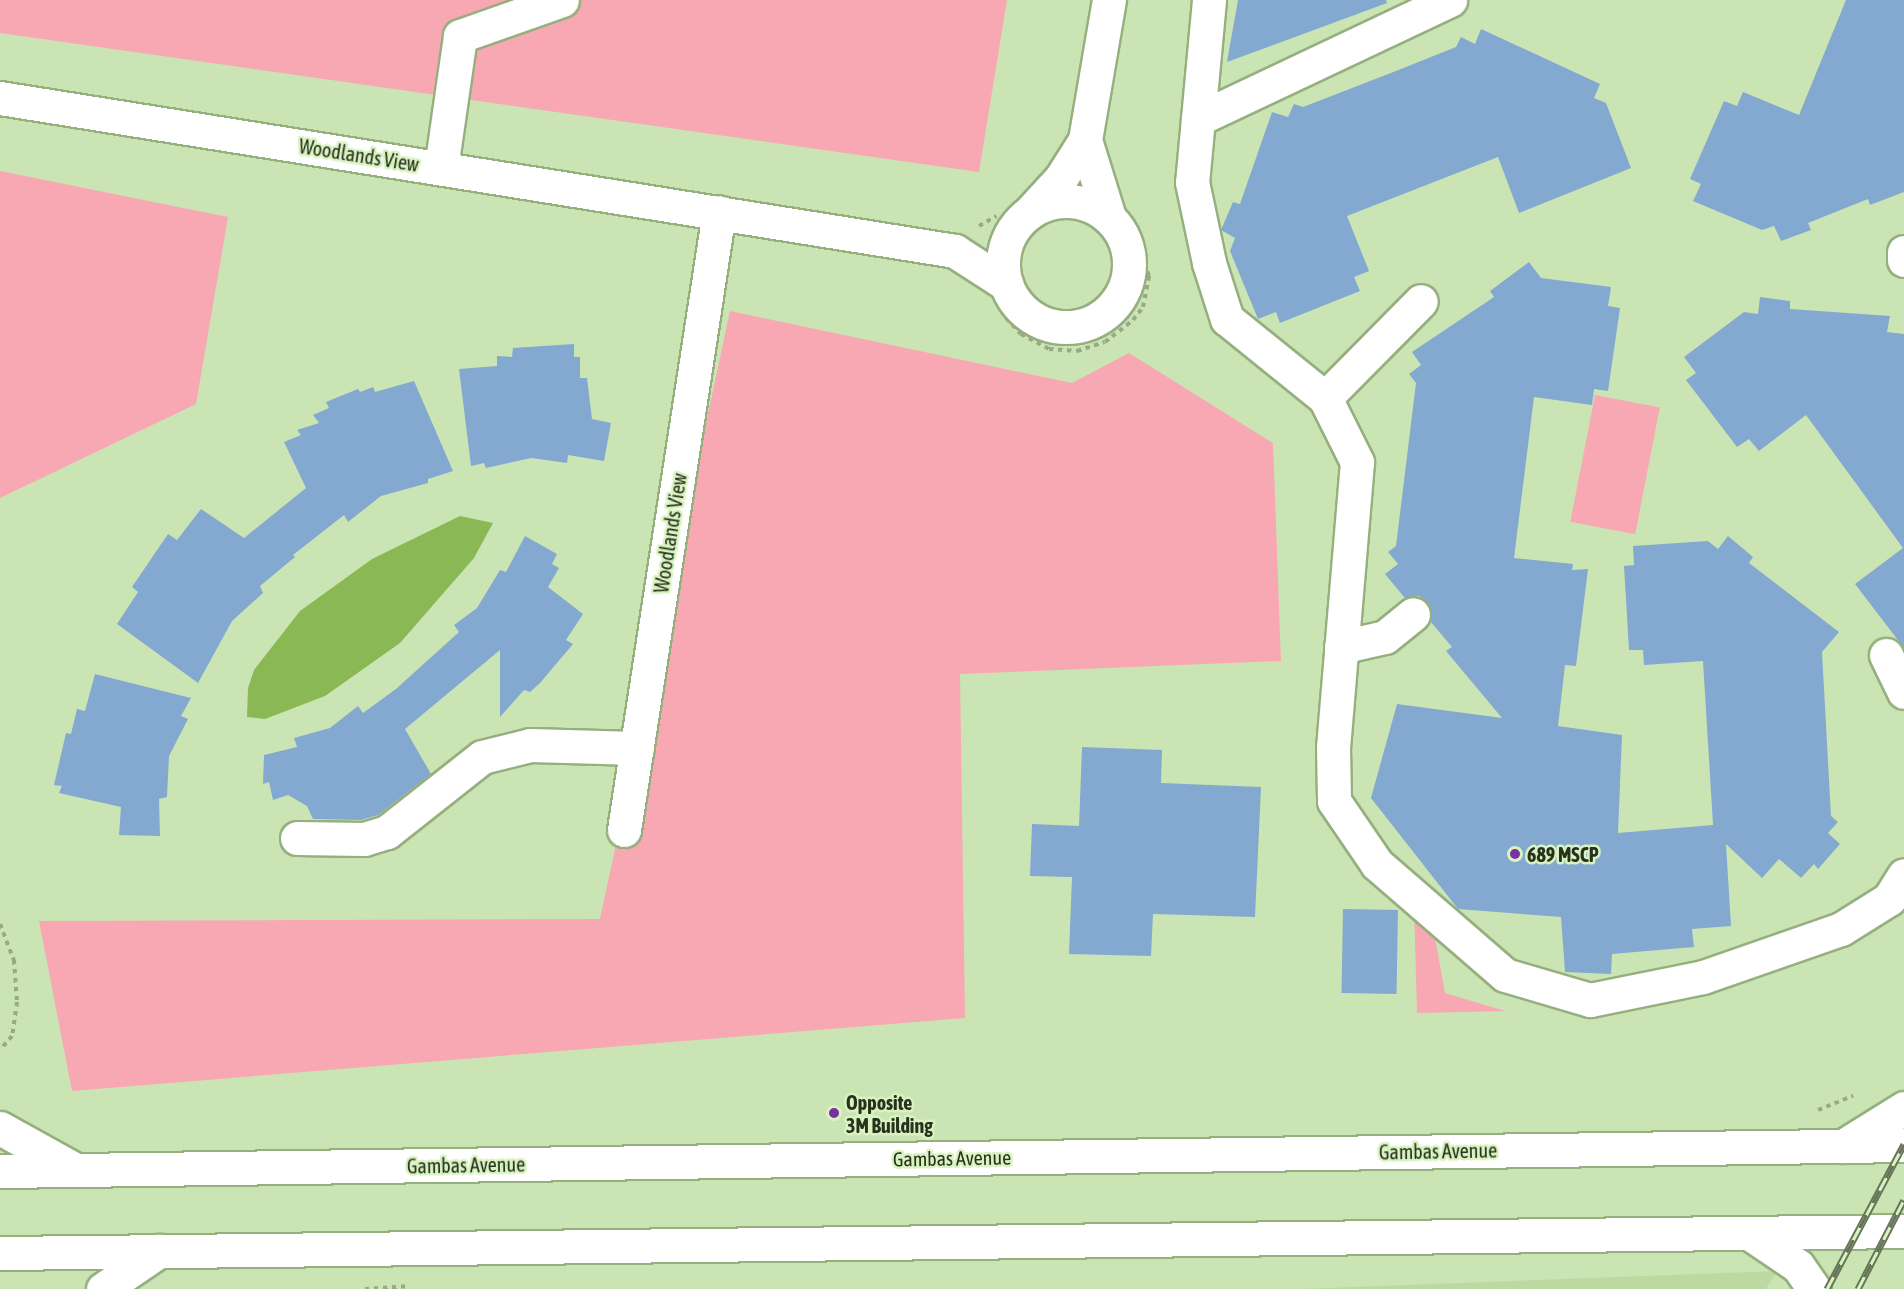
<!DOCTYPE html>
<html>
<head>
<meta charset="utf-8">
<style>
  body { margin:0 }
  #map { position:relative; width:1904px; height:1289px; overflow:hidden; background:#cbe4b3; font-family:"Asap Condensed",sans-serif }
  div>[style] { position:absolute }
  .built>* { inset:0; background:#bcd9a1 }
  .green>* { inset:0; background:#f8a8b3; transform-origin:0 0 }
  .water>* { inset:0; background:#8ab855 }
  .building>* { inset:0; background:#83a9d1; transform-origin:0 0 }
  .path>* { height:4px; margin-top:-2px; transform-origin:0; background:repeating-linear-gradient(90deg,#96aa83 0 4.5px,transparent 0 9px) }
  .roads { filter:drop-shadow(2px 0 #96af7f) drop-shadow(-2px 0 #96af7f) drop-shadow(0 2px #96af7f) drop-shadow(0 -2px #96af7f) }
  .minor>* { height:33px; margin:-16.5px; padding:0 16.5px; transform-origin:16.5px; border-radius:16.5px; background:#fff }
  .minor>.ring { margin:-16.5px; padding:0; box-sizing:content-box; background:none; border:33px solid #fff; border-radius:50% }
  .major>* { height:33px; margin:-16.5px; padding:0 16.5px; transform-origin:16.5px; border-radius:16.5px; background:#fff }
  .rail>* { height:7px; margin-top:-3.5px; transform-origin:0; background:repeating-linear-gradient(90deg,#d8f2c0 0 14px,#667557 0 28px); box-sizing:border-box; border-block:2px solid #667557 }
  .dots>* { width:16px; height:16px; translate:-50% -50%; box-sizing:border-box; border:3px solid #d8f2c0; border-radius:50% }
  span { translate:-50% -50%; white-space:nowrap; text-align:center; line-height:1.15; -webkit-text-stroke:5px #d8f2c0; paint-order:stroke }
  .street-label { font-size:20px; color:#27311e }
  .poi-label { font-size:20px; color:#27311e; font-weight:700 }
  .left { translate:0 -50%; text-align:left }
</style>
</head>
<body>
<div id="map">
  <div class="built">
    <i style="clip-path:polygon(1777px 1271px,1766px 1289px,1302px 1289px)"></i>
  </div>
  <div class="green">
    <i style="clip-path:polygon(0 0,1007px 0,979px 172px,0 33px)"></i>
    <i style="clip-path:polygon(0 171px,228px 217px,196px 404px,0 498px)"></i>
    <i style="clip-path:polygon(730px 311px,1072px 383px,1129px 353px,1273px 443px,1281px 661px,960px 674px,965px 1018px,72px 1091px,39px 921px,600px 919px)"></i>
    <i style="left:1595px;top:395px;width:66px;height:129px;rotate:11deg"></i>
    <i style="clip-path:polygon(1414px 905px,1431px 916px,1445px 993px,1505px 1011px,1417px 1013px)"></i>
  </div>
  <div class="water">
    <i style="clip-path:polygon(460px 516px,493px 523px,474px 558px,400px 643px,325px 696px,265px 719px,247px 717px,248px 688px,254px 670px,300px 611px,372px 559px)"></i>
  </div>
  <div class="building">
    <i style="clip-path:polygon(1238px 0,1386px 0,1387px 3px,1227px 62px)"></i>
    <i style="clip-path:polygon(1846px 0,1904px 0,1904px 192px,1870px 205px,1868px 199px,1808px 223px,1811px 230px,1781px 241px,1774px 226px,1762px 230px,1693px 201px,1701px 184px,1690px 179px,1724px 101px,1737px 106px,1743px 92px,1799px 115px)"></i>
    <i style="clip-path:polygon(1481px 29px,1600px 84px,1594px 98px,1606px 103px,1631px 168px,1519px 213px,1498px 157px,1347px 216px,1369px 271px,1354px 277px,1360px 291px,1280px 323px,1276px 312px,1258px 319px,1230px 251px,1235px 238px,1221px 230px,1233px 202px,1240px 204px,1272px 112px,1288px 117px,1294px 104px,1303px 107px,1396px 71px,1456px 47px,1461px 37px,1475px 44px)"></i>
    <i style="clip-path:polygon(1529px 262px,1541px 278px,1611px 287px,1608px 306px,1620px 308px,1608px 391px,1594px 389px,1592px 405px,1534px 397px,1514px 558px,1573px 564px,1572px 570px,1588px 569px,1576px 666px,1565px 665px,1558px 726px,1622px 735px,1618px 833px,1713px 825px,1703px 661px,1644px 665px,1643px 650px,1629px 650px,1624px 566px,1634px 565px,1633px 546px,1708px 541px,1718px 549px,1728px 536px,1753px 557px,1749px 563px,1839px 632px,1822px 652px,1831px 816px,1838px 822px,1828px 833px,1840px 844px,1818px 869px,1814px 864px,1801px 878px,1779px 859px,1762px 878px,1726px 844px,1731px 926px,1692px 929px,1694px 947px,1612px 954px,1611px 974px,1565px 972px,1561px 917px,1458px 909px,1371px 798px,1397px 704px,1502px 718px,1446px 651px,1452px 647px,1430px 621px,1428px 603px,1419px 596px,1405px 598px,1385px 574px,1398px 564px,1388px 552px,1396px 546px,1416px 383px,1409px 374px,1421px 365px,1412px 352px,1494px 297px,1490px 291px)"></i>
    <i style="clip-path:polygon(1760px 297px,1790px 301px,1790px 309px,1890px 316px,1887px 332px,1904px 334px,1904px 648px,1855px 584px,1903px 548px,1806px 415px,1759px 451px,1749px 439px,1737px 447px,1686px 380px,1696px 373px,1684px 357px,1744px 312px,1758px 314px)"></i>
    <i style="clip-path:polygon(574px 344px,574px 357px,580px 357px,580px 378px,587px 378px,592px 419px,611px 423px,604px 461px,568px 455px,567px 463px,531px 458px,486px 468px,484px 463px,471px 466px,459px 369px,497px 366px,497px 356px,512px 357px,513px 348px)"></i>
    <i style="clip-path:polygon(414px 381px,453px 471px,428px 479px,428px 483px,381px 496px,348px 522px,344px 515px,293px 555px,295px 557px,260px 586px,263px 593px,232px 621px,198px 683px,117px 624px,138px 592px,132px 587px,168px 534px,177px 540px,201px 509px,244px 538px,306px 488px,284px 442px,301px 435px,297px 430px,319px 423px,313px 415px,329px 408px,326px 402px,358px 389px,360px 392px,373px 387px,375px 392px)"></i>
    <i style="clip-path:polygon(525px 536px,557px 554px,552px 564px,559px 568px,548px 587px,583px 614px,566px 640px,573px 644px,540px 683px,530px 692px,524px 690px,500px 717px,500px 650px,405px 729px,431px 774px,378px 815px,361px 820px,313px 819px,307px 806px,288px 795px,273px 800px,269px 782px,263px 784px,264px 755px,297px 747px,294px 738px,330px 728px,358px 706px,363px 713px,396px 689px,459px 632px,454px 625px,477px 608px,500px 570px,506px 572px)"></i>
    <i style="clip-path:polygon(95px 674px,191px 698px,181px 716px,188px 719px,169px 756px,167px 797px,159px 799px,160px 836px,119px 835px,121px 807px,59px 793px,62px 786px,54px 785px,66px 733px,71px 734px,77px 709px,85px 711px)"></i>
    <i style="clip-path:polygon(1082px 747px,1162px 750px,1161px 783px,1261px 787px,1255px 917px,1153px 914px,1151px 956px,1069px 954px,1072px 877px,1030px 876px,1032px 824px,1079px 826px)"></i>
    <i style="left:1343px;top:909px;width:55px;height:84px;rotate:1deg"></i>
  </div>
  <div class="path">
    <i style="left:979px;top:226px;width:20px;rotate:-30deg"></i>
    <i style="left:1006px;top:318px;width:22px;rotate:47deg"></i>
    <i style="left:1021px;top:334px;width:32px;rotate:28deg"></i>
    <i style="left:1049px;top:349px;width:28px;rotate:4deg"></i>
    <i style="left:1077px;top:351px;width:29px;rotate:-18deg"></i>
    <i style="left:1105px;top:342px;width:36px;rotate:-38deg"></i>
    <i style="left:1133px;top:320px;width:16px;rotate:-52deg"></i>
    <i style="left:1143px;top:307px;width:32px;rotate:-79deg"></i>
    <i style="left:1149px;top:276px;width:42px;rotate:-111deg"></i>
    <i style="left:0;top:924px;width:39px;rotate:69deg"></i>
    <i style="left:14px;top:960px;width:42px;rotate:85.9deg"></i>
    <i style="left:17px;top:1002px;width:34px;rotate:98deg"></i>
    <i style="left:12px;top:1036px;width:18px;rotate:131deg"></i>
    <i style="left:1818px;top:1110px;width:38px;rotate:-22deg"></i>
    <i style="left:365px;top:1289px;width:45px;rotate:-3.8deg"></i>
  </div>
  <div class="roads">
    <div class="minor">
      <i style="left:1209px;top:0;width:183px;rotate:95.3deg"></i>
      <i style="left:1192px;top:182px;width:83px;rotate:78.1deg"></i>
      <i style="left:1209px;top:263px;width:59px;rotate:72.2deg"></i>
      <i style="left:1227px;top:319px;width:126px;rotate:38.9deg"></i>
      <i style="left:1325px;top:398px;width:72px;rotate:63.4deg"></i>
      <i style="left:1357px;top:462px;width:286px;rotate:94.8deg"></i>
      <i style="left:1333px;top:747px;width:54px;rotate:88.9deg"></i>
      <i style="left:1334px;top:801px;width:76px;rotate:55.7deg"></i>
      <i style="left:1377px;top:864px;width:169px;rotate:40.9deg"></i>
      <i style="left:1505px;top:975px;width:89px;rotate:16.4deg"></i>
      <i style="left:1590px;top:1000px;width:115px;rotate:-11.5deg"></i>
      <i style="left:1703px;top:977px;width:146px;rotate:-19.2deg"></i>
      <i style="left:1841px;top:929px;width:57px;rotate:-32deg"></i>
      <i style="left:1889px;top:899px;width:28px;rotate:-58deg"></i>
      <i style="left:0;top:98px;width:967px;rotate:9.1deg"></i>
      <i style="left:955px;top:251px;width:61px;rotate:32.9deg"></i>
      <i style="left:1198px;top:119px;width:279px;rotate:-25.3deg"></i>
      <i style="left:1085px;top:140px;width:81px;rotate:72.7deg"></i>
      <i style="left:441px;top:168px;width:133px;rotate:-81.8deg"></i>
      <i style="left:460px;top:36px;width:108px;rotate:-19.4deg"></i>
      <i class="ring" style="left:1003px;top:201px;width:93px;height:93px"></i>
      <i style="left:1030px;top:212px;width:46px;rotate:-47.6deg"></i>
      <i style="left:1061px;top:178px;width:45px;rotate:-57.7deg"></i>
      <i style="left:1085px;top:140px;width:142px;rotate:-80.3deg"></i>
      <i style="left:1904px;top:252px;width:8px;rotate:90deg"></i>
      <i style="left:1325px;top:398px;width:136px;rotate:-45.3deg"></i>
      <i style="left:1341px;top:647px;width:45px;rotate:-12.8deg"></i>
      <i style="left:1385px;top:637px;width:36px;rotate:-39deg"></i>
      <i style="left:1886px;top:655px;width:41px;rotate:64.1deg"></i>
      <i style="left:624px;top:830px;width:625px;rotate:-81.26deg"></i>
      <i style="left:297px;top:838px;width:67px;rotate:0.9deg"></i>
      <i style="left:364px;top:839px;width:24px;rotate:-17deg"></i>
      <i style="left:387px;top:832px;width:121px;rotate:-38.3deg"></i>
      <i style="left:482px;top:757px;width:49px;rotate:-14deg"></i>
      <i style="left:530px;top:745px;width:107px;rotate:1.6deg"></i>
    </div>
    <div class="major">
      <i style="left:0;top:1128px;width:85px;rotate:29deg"></i>
      <i style="left:1843px;top:1146px;width:72px;rotate:-31.9deg"></i>
      <i style="left:0;top:1171px;width:1904px;rotate:-0.78deg"></i>
      <i style="left:1749px;top:1233px;width:59px;rotate:34deg"></i>
      <i style="left:1798px;top:1266px;width:28px;rotate:55deg"></i>
      <i style="left:0;top:1253px;width:1904px;rotate:-0.66deg"></i>
      <i style="left:103px;top:1289px;width:68px;rotate:-34.2deg"></i>
    </div>
  </div>
  <div class="rail">
    <i style="left:1827px;top:1289px;width:164px;rotate:-62deg"></i>
    <i style="left:1858px;top:1289px;width:100px;rotate:-62.7deg"></i>
  </div>
  <div class="dots">
    <i style="left:1515px;top:854px;background:#7830a2"></i>
    <i style="left:834px;top:1113px;background:#7830a2"></i>
  </div>
  <div class="street-label">
    <span style="left:359px;top:155px;rotate:9deg">Woodlands View</span>
    <span style="left:670px;top:533px;rotate:-81deg">Woodlands View</span>
    <span style="left:1438px;top:1151px;rotate:-1deg">Gambas Avenue</span>
    <span style="left:952px;top:1158px;rotate:-1deg">Gambas Avenue</span>
    <span style="left:466px;top:1165px;rotate:-1deg">Gambas Avenue</span>
  </div>
  <div class="poi-label">
    <span class="left" style="left:1527px;top:854px">689 MSCP</span>
    <span class="left" style="left:846px;top:1114px">Opposite<br>3M Building</span>
  </div>
</div>
</body>
</html>
